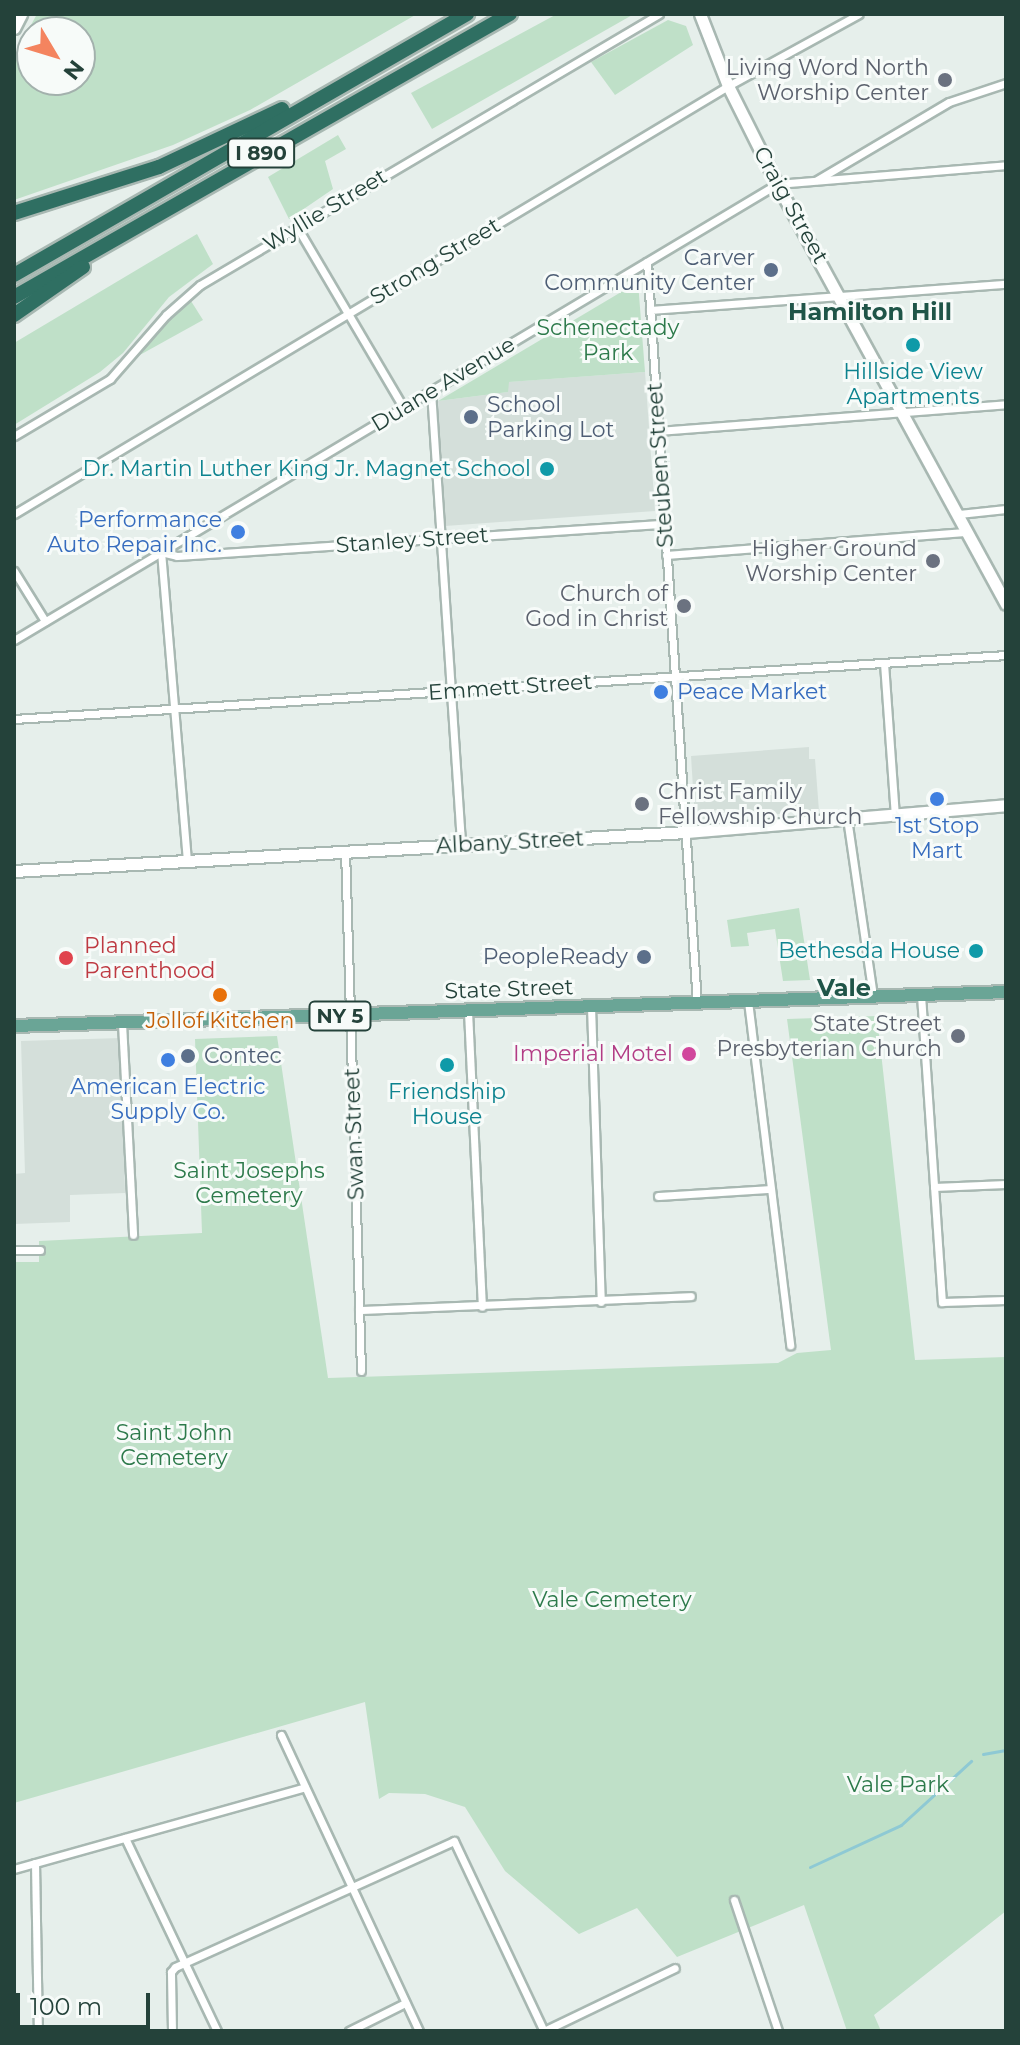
<!DOCTYPE html>
<html>
<head>
<meta charset="utf-8">
<style>
  body { margin:0 }
  #map { position:relative; width:1020px; height:2045px; overflow:hidden; background:#e6efeb; font-family:Montserrat,sans-serif }
  div>[style] { position:absolute }
  .built>* { inset:0; background:#d4dfda }
  .green>* { inset:0; background:#bfe0c8 }
  .stream>* { height:3px; margin:-1.5px; padding:0 1.5px; transform-origin:1.5px; border-radius:1.5px; background:#8ec9d4 }
  .roads { filter:drop-shadow(2px 0 #a8b8b2) drop-shadow(-2px 0 #a8b8b2) drop-shadow(0 2px #a8b8b2) drop-shadow(0 -2px #a8b8b2) }
  .street>* { height:7px; margin:-3.5px; padding:0 3.5px; transform-origin:3.5px; border-radius:3.5px; background:#fff }
  .secondary>* { height:11px; margin:-5.5px; padding:0 5.5px; transform-origin:5.5px; border-radius:5.5px; background:#fff }
  .primary>* { height:12px; margin:-6px; padding:0 6px; transform-origin:6px; border-radius:6px; background:#6aa596 }
  .highway>* { height:14px; margin:-7px; padding:0 7px; transform-origin:7px; border-radius:7px; background:#2f6f62 }
  .dots>* { width:22px; height:22px; translate:-50% -50%; box-sizing:border-box; border:4px solid #f7fbf9; border-radius:50% }
  span { translate:-50% -50%; white-space:nowrap; text-align:center; line-height:1.15; -webkit-text-stroke:6px #f7fbf9; paint-order:stroke }
  .shield-label span { padding:2px 6px; background:#f7fbf9; border:2px solid; border-radius:6px; -webkit-text-stroke-width:0 }
  .shield-label { font-size:20px; color:#24423a; font-weight:700 }
  .worship-label { font-size:22px; color:#5b616d }
  .right { translate:-100% -50%; text-align:right }
  .left { translate:0 -50%; text-align:left }
  .street-label { font-size:22px; color:#24423a }
  .service-label { font-size:22px; color:#4e5e75 }
  .park-label { font-size:22px; color:#2d7a4b }
  .culture-label { font-size:22px; color:#0d838f }
  .shop-label { font-size:22px; color:#366cbe }
  .health-label { font-size:22px; color:#be3a42 }
  .food-label { font-size:22px; color:#c56008 }
  .hotel-label { font-size:22px; color:#b23c85 }
  .neighbourhood-label { font-size:24px; color:#1f5548; font-weight:700 }
  .frame { position:absolute; inset:0; border:16px solid #24423a; pointer-events:none }
  .north { position:absolute; left:16px; top:16px; width:80px; height:80px; box-sizing:border-box; background:#f7fbf9; border:2px solid #a3b1ad; border-radius:50%; rotate:128deg; font-size:22px; font-weight:700; line-height:32px; text-align:center; color:#24423a }
  .north::after { content:''; display:block; margin:auto; width:28px; height:36px; background:#f4845f; clip-path:polygon(50% 0,100% 100%,50% 72%,0 100%) }
  .scale { position:absolute; left:16px; top:1993px; width:134px; height:36px; box-sizing:border-box; border:4px solid #24423a; border-top:0; padding-left:10px; font-size:24px; line-height:28px; white-space:nowrap; color:#24423a; -webkit-text-stroke:6px #f7fbf9; paint-order:stroke }
</style>
</head>
<body>
<div id="map">
  <div class="built">
    <i style="clip-path:polygon(645px 372px,655px 511px,445px 526px,438px 401px,508px 392px,508px 382px)"></i>
    <i style="clip-path:polygon(809px 747px,809px 759px,815px 759px,819px 811px,695px 820px,691px 756px)"></i>
    <i style="clip-path:polygon(121px 1038px,125px 1193px,70px 1195px,70px 1222px,14px 1224px,14px 1174px,25px 1173px,21px 1041px)"></i>
  </div>
  <div class="green">
    <i style="clip-path:polygon(evenodd,37px 14px,417px 14px,250px 110px,173px 145px,14px 200px,14px 56px,37px 14px,32px 32px,80px 32px,80px 80px,32px 80px,32px 32px)"></i>
    <i style="clip-path:polygon(557px 14px,634px 14px,432px 129px,411px 93px)"></i>
    <i style="clip-path:polygon(668px 20px,686px 26px,693px 45px,615px 95px,591px 62px)"></i>
    <i style="clip-path:polygon(338px 135px,346px 149px,325px 161px,333px 189px,289px 219px,268px 177px)"></i>
    <i style="clip-path:polygon(197px 234px,213px 264px,169px 297px,123px 353px,100px 372px,14px 425px,14px 343px)"></i>
    <i style="clip-path:polygon(638px 282px,645px 372px,509px 382px,508px 392px,438px 401px)"></i>
    <i style="clip-path:polygon(191px 301px,203px 320px,138px 356px,173px 314px)"></i>
    <i style="clip-path:polygon(799px 908px,810px 980px,783px 981px,775px 929px,747px 933px,749px 946px,731px 947px,727px 920px)"></i>
    <i style="clip-path:polygon(877px 1016px,915px 1360px,1006px 1357px,1006px 1911px,874px 2015px,881px 2031px,847px 2031px,804px 1905px,677px 1957px,637px 1908px,579px 1934px,505px 1871px,465px 1807px,425px 1794px,389px 1793px,379px 1799px,365px 1702px,14px 1803px,14px 1262px,39px 1262px,39px 1241px,202px 1233px,195px 1039px,277px 1036px,328px 1378px,778px 1363px,797px 1353px,831px 1350px,787px 1019px)"></i>
  </div>
  <div class="stream">
    <i style="left:983px;top:1754px;width:23px;rotate:-10deg"></i>
    <i style="left:810px;top:1867px;width:100px;rotate:-24.8deg"></i>
    <i style="left:901px;top:1825px;width:95px;rotate:-42.4deg"></i>
  </div>
  <div class="roads">
    <div class="street">
      <i style="left:817px;top:180px;width:153px;rotate:-30.6deg"></i>
      <i style="left:949px;top:102px;width:60px;rotate:-18.4deg"></i>
      <i style="left:297px;top:227px;width:209px;rotate:59.5deg"></i>
      <i style="left:647px;top:262px;width:743px;rotate:86.14deg"></i>
      <i style="left:650px;top:310px;width:357px;rotate:-4.2deg"></i>
      <i style="left:431px;top:391px;width:455px;rotate:86.2deg"></i>
      <i style="left:658px;top:431px;width:349px;rotate:-4.4deg"></i>
      <i style="left:14px;top:436px;width:112px;rotate:-30.7deg"></i>
      <i style="left:110px;top:379px;width:85px;rotate:-48.8deg"></i>
      <i style="left:166px;top:315px;width:45px;rotate:-41.4deg"></i>
      <i style="left:200px;top:285px;width:533px;rotate:-30.56deg"></i>
      <i style="left:14px;top:514px;width:832px;rotate:-30.94deg"></i>
      <i style="left:728px;top:86px;width:149px;rotate:-28.8deg"></i>
      <i style="left:959px;top:514px;width:47px;rotate:-6.1deg"></i>
      <i style="left:666px;top:555px;width:303px;rotate:-4.4deg"></i>
      <i style="left:14px;top:571px;width:59px;rotate:58.2deg"></i>
      <i style="left:14px;top:640px;width:889px;rotate:-30.86deg"></i>
      <i style="left:777px;top:184px;width:230px;rotate:-4.7deg"></i>
      <i style="left:884px;top:663px;width:152px;rotate:85.9deg"></i>
      <i style="left:14px;top:719px;width:994px;rotate:-3.69deg"></i>
      <i style="left:847px;top:818px;width:180px;rotate:81.7deg"></i>
      <i style="left:345px;top:850px;width:521px;rotate:88.24deg"></i>
      <i style="left:187px;top:861px;width:310px;rotate:-94.8deg"></i>
      <i style="left:161px;top:552px;width:16px;rotate:14deg"></i>
      <i style="left:177px;top:556px;width:488px;rotate:-3.8deg"></i>
      <i style="left:921px;top:995px;width:308px;rotate:86.1deg"></i>
      <i style="left:942px;top:1302px;width:64px;rotate:-1.8deg"></i>
      <i style="left:748px;top:1001px;width:347px;rotate:83deg"></i>
      <i style="left:591px;top:1006px;width:296px;rotate:88.1deg"></i>
      <i style="left:468px;top:1011px;width:296px;rotate:87.3deg"></i>
      <i style="left:122px;top:1023px;width:212px;rotate:87deg"></i>
      <i style="left:934px;top:1187px;width:72px;rotate:-2.4deg"></i>
      <i style="left:658px;top:1196px;width:110px;rotate:-3.6deg"></i>
      <i style="left:14px;top:1250px;width:26px"></i>
      <i style="left:359px;top:1310px;width:332px;rotate:-2.4deg"></i>
      <i style="left:281px;top:1735px;width:327px;rotate:65deg"></i>
      <i style="left:125px;top:1838px;width:214px;rotate:64.5deg"></i>
      <i style="left:35px;top:1863px;width:168px;rotate:89deg"></i>
      <i style="left:14px;top:1869px;width:302px;rotate:-15.7deg"></i>
      <i style="left:734px;top:1900px;width:138px;rotate:71.4deg"></i>
      <i style="left:172px;top:2031px;width:59px;rotate:-91deg"></i>
      <i style="left:171px;top:1972px;width:6px;rotate:-51deg"></i>
      <i style="left:175px;top:1967px;width:306px;rotate:-24.3deg"></i>
      <i style="left:454px;top:1841px;width:210px;rotate:64.7deg"></i>
      <i style="left:544px;top:2031px;width:145px;rotate:-25.7deg"></i>
      <i style="left:349px;top:2031px;width:63px;rotate:-26.6deg"></i>
    </div>
    <div class="secondary">
      <i style="left:700px;top:14px;width:77px;rotate:68.7deg"></i>
      <i style="left:728px;top:86px;width:110px;rotate:63.4deg"></i>
      <i style="left:777px;top:184px;width:478px;rotate:61.4deg"></i>
      <i style="left:14px;top:28px;width:16px;rotate:-63deg"></i>
      <i style="left:14px;top:871px;width:673px;rotate:-3.32deg"></i>
      <i style="left:686px;top:832px;width:321px;rotate:-4.8deg"></i>
    </div>
    <div class="primary">
      <i style="left:14px;top:1026px;width:993px;rotate:-1.96deg"></i>
    </div>
    <div class="highway">
      <i style="left:14px;top:213px;width:152px;rotate:-17.6deg"></i>
      <i style="left:159px;top:167px;width:136px;rotate:-25.2deg"></i>
      <i style="left:14px;top:275px;width:523px;rotate:-29.95deg"></i>
      <i style="left:14px;top:297px;width:571px;rotate:-29.71deg"></i>
      <i style="left:14px;top:315px;width:84px;rotate:-34.8deg"></i>
    </div>
  </div>
  <div class="dots">
    <i style="left:945px;top:80px;background:#6b7280"></i>
    <i style="left:771px;top:270px;background:#5c6f8a"></i>
    <i style="left:913px;top:345px;background:#0f9aa8"></i>
    <i style="left:471px;top:417px;background:#5c6f8a"></i>
    <i style="left:547px;top:469px;background:#0f9aa8"></i>
    <i style="left:238px;top:532px;background:#3f7fe0"></i>
    <i style="left:933px;top:561px;background:#6b7280"></i>
    <i style="left:684px;top:606px;background:#6b7280"></i>
    <i style="left:661px;top:692px;background:#3f7fe0"></i>
    <i style="left:937px;top:799px;background:#3f7fe0"></i>
    <i style="left:642px;top:804px;background:#6b7280"></i>
    <i style="left:976px;top:951px;background:#0f9aa8"></i>
    <i style="left:644px;top:957px;background:#5c6f8a"></i>
    <i style="left:66px;top:958px;background:#e0444e"></i>
    <i style="left:220px;top:995px;background:#e8710a"></i>
    <i style="left:958px;top:1036px;background:#6b7280"></i>
    <i style="left:689px;top:1054px;background:#d1479c"></i>
    <i style="left:188px;top:1056px;background:#5c6f8a"></i>
    <i style="left:168px;top:1060px;background:#3f7fe0"></i>
    <i style="left:447px;top:1065px;background:#0f9aa8"></i>
  </div>
  <div class="shield-label">
    <span style="left:261px;top:153px">I 890</span>
    <span style="left:340px;top:1016px">NY 5</span>
  </div>
  <div class="worship-label">
    <span class="right" style="left:929px;top:80px">Living Word North<br>Worship Center</span>
    <span class="right" style="left:917px;top:561px">Higher Ground<br>Worship Center</span>
    <span class="right" style="left:668px;top:606px">Church of<br>God in Christ</span>
    <span class="left" style="left:658px;top:804px">Christ Family<br>Fellowship Church</span>
    <span class="right" style="left:942px;top:1036px">State Street<br>Presbyterian Church</span>
  </div>
  <div class="street-label">
    <span style="left:791px;top:205px;rotate:61deg">Craig Street</span>
    <span style="left:325px;top:210px;rotate:-31deg">Wyllie Street</span>
    <span style="left:435px;top:261px;rotate:-31deg">Strong Street</span>
    <span style="left:443px;top:384px;rotate:-31deg">Duane Avenue</span>
    <span style="left:660px;top:465px;rotate:-94deg">Steuben Street</span>
    <span style="left:412px;top:540px;rotate:-4deg">Stanley Street</span>
    <span style="left:510px;top:687px;rotate:-4deg">Emmett Street</span>
    <span style="left:510px;top:842px;rotate:-3deg">Albany Street</span>
    <span style="left:509px;top:989px;rotate:-2deg">State Street</span>
    <span style="left:354px;top:1134px;rotate:-92deg">Swan Street</span>
  </div>
  <div class="service-label">
    <span class="right" style="left:755px;top:270px">Carver<br>Community Center</span>
    <span class="left" style="left:487px;top:417px">School<br>Parking Lot</span>
    <span class="right" style="left:628px;top:957px">PeopleReady</span>
    <span class="left" style="left:204px;top:1056px">Contec</span>
  </div>
  <div class="park-label">
    <span style="left:608px;top:340px">Schenectady<br>Park</span>
    <span style="left:249px;top:1183px">Saint Josephs<br>Cemetery</span>
    <span style="left:174px;top:1445px">Saint John<br>Cemetery</span>
    <span style="left:612px;top:1600px">Vale Cemetery</span>
    <span style="left:898px;top:1785px">Vale Park</span>
  </div>
  <div class="culture-label">
    <span style="left:913px;top:384px">Hillside View<br>Apartments</span>
    <span class="right" style="left:531px;top:469px">Dr. Martin Luther King Jr. Magnet School</span>
    <span class="right" style="left:960px;top:951px">Bethesda House</span>
    <span style="left:447px;top:1104px">Friendship<br>House</span>
  </div>
  <div class="shop-label">
    <span class="right" style="left:222px;top:532px">Performance<br>Auto Repair Inc.</span>
    <span class="left" style="left:677px;top:692px">Peace Market</span>
    <span style="left:937px;top:838px">1st Stop<br>Mart</span>
    <span style="left:168px;top:1099px">American Electric<br>Supply Co.</span>
  </div>
  <div class="health-label">
    <span class="left" style="left:84px;top:958px">Planned<br>Parenthood</span>
  </div>
  <div class="food-label">
    <span style="left:220px;top:1021px">Jollof Kitchen</span>
  </div>
  <div class="hotel-label">
    <span class="right" style="left:673px;top:1054px">Imperial Motel</span>
  </div>
  <div class="neighbourhood-label">
    <span style="left:870px;top:312px">Hamilton Hill</span>
    <span style="left:844px;top:988px">Vale</span>
  </div>
  <div class="frame"></div>
  <div class="north">N</div>
  <div class="scale">100 m</div>
</div>
</body>
</html>
